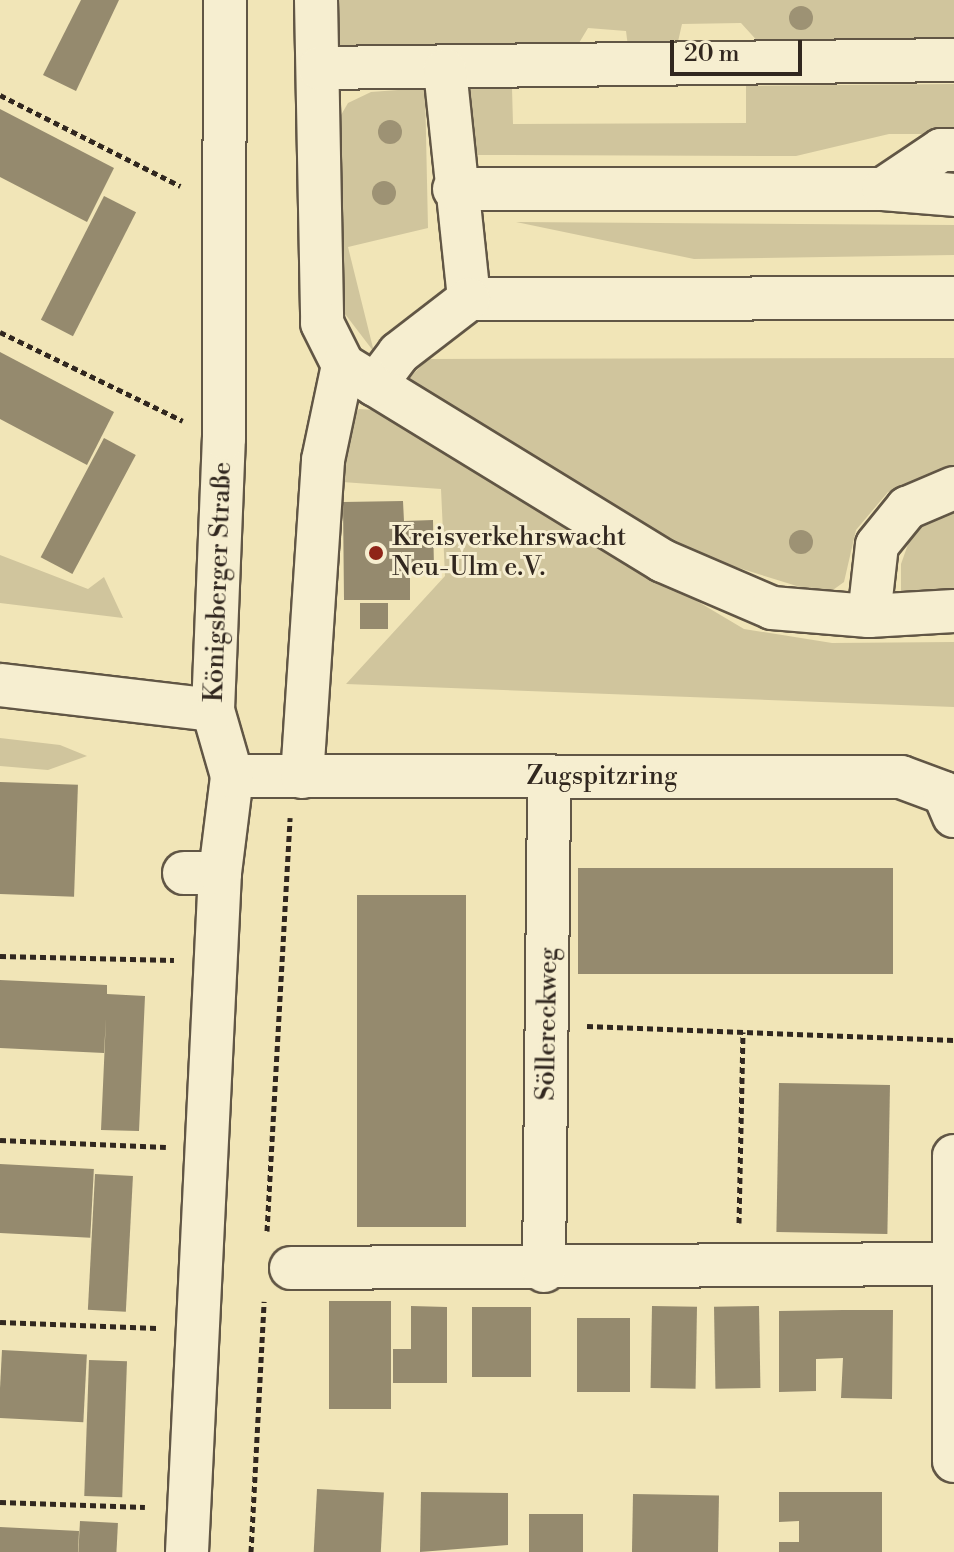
<!DOCTYPE html>
<html>
<head>
<meta charset="utf-8">
<style>
  body { margin:0 }
  #map { position:relative; width:954px; height:1552px; overflow:hidden; background:#f1e5b7; font-family:"Libre Bodoni",serif }
  div>[style] { position:absolute }
  .green>* { inset:0; background:#d0c59d }
  .building>* { inset:0; background:#958a6e; transform-origin:0 0 }
  .path>* { height:5px; margin-top:-2.5px; transform-origin:0; background:repeating-linear-gradient(90deg,#31271f 0 6px,transparent 0 10px) }
  .roads { filter:drop-shadow(2px 0 #615645) drop-shadow(-2px 0 #615645) drop-shadow(0 2px #615645) drop-shadow(0 -2px #615645) }
  .minor>* { height:42px; margin:-21px; padding:0 21px; transform-origin:21px; border-radius:21px; background:#f6eed0 }
  .trees>* { width:24px; height:24px; margin:-12px; border-radius:50%; background:#9d9274 }
  .dots>* { width:22px; height:22px; translate:-50% -50%; box-sizing:border-box; border:4px solid #f6eed0; border-radius:50% }
  span { translate:-50% -50%; white-space:nowrap; text-align:center; line-height:1.15; -webkit-text-stroke:6px #f6eed0; paint-order:stroke }
  .poi-label { font-size:26px; color:#31271f }
  .left { translate:0 -50%; text-align:left }
  .street-label { font-size:26px; color:#31271f }
  .scale { position:absolute; left:670px; top:40px; width:132px; height:36px; box-sizing:border-box; border:4px solid #31271f; border-top:0; padding-left:10px; font-size:24px; line-height:28px; white-space:nowrap; color:#31271f; -webkit-text-stroke:6px #f6eed0; paint-order:stroke }
</style>
</head>
<body>
<div id="map">
  <div class="green">
    <i style="clip-path:polygon(334px 0,954px 0,954px 43px,761px 45px,741px 23px,682px 24px,677px 46px,628px 47px,626px 31px,588px 28px,576px 48px,336px 52px)"></i>
    <i style="clip-path:polygon(954px 84px,954px 134px,889px 134px,796px 156px,471px 155px,466px 86px,512px 88px,513px 124px,746px 123px,746px 86px)"></i>
    <i style="clip-path:polygon(425px 88px,428px 228px,348px 247px,374px 352px,342px 310px,334px 127px,348px 103px,371px 92px)"></i>
    <i style="clip-path:polygon(516px 222px,954px 225px,954px 255px,694px 259px)"></i>
    <i style="clip-path:polygon(954px 358px,954px 472px,888px 492px,856px 530px,844px 582px,826px 595px,697px 555px,407px 380px,428px 359px)"></i>
    <i style="clip-path:polygon(359px 409px,375px 410px,744px 629px,832px 643px,954px 642px,954px 707px,346px 684px,445px 576px,441px 489px,342px 482px,349px 420px)"></i>
    <i style="clip-path:polygon(943px 509px,954px 509px,954px 599px,901px 604px,901px 564px,912px 533px)"></i>
    <i style="clip-path:polygon(0 555px,88px 589px,104px 577px,123px 618px,0 603px)"></i>
    <i style="clip-path:polygon(0 738px,60px 745px,87px 756px,48px 770px,0 766px)"></i>
  </div>
  <div class="building">
    <i style="clip-path:polygon(81px 0,119px 0,76px 91px,43px 75px)"></i>
    <i style="clip-path:polygon(0 109px,114px 168px,87px 222px,0 177px)"></i>
    <i style="left:104px;top:196px;width:36px;height:139px;rotate:27deg"></i>
    <i style="clip-path:polygon(0 352px,114px 412px,87px 465px,0 419px)"></i>
    <i style="left:104px;top:438px;width:36px;height:135px;rotate:28deg"></i>
    <i style="clip-path:polygon(403px 501px,404px 521px,433px 520px,434px 568px,410px 569px,410px 600px,344px 600px,343px 502px)"></i>
    <i style="left:388px;top:603px;width:26px;height:28px;rotate:90deg"></i>
    <i style="left:0;top:782px;width:78px;height:112px;rotate:2deg"></i>
    <i style="left:578px;top:868px;width:315px;height:106px"></i>
    <i style="left:357px;top:895px;width:109px;height:332px"></i>
    <i style="clip-path:polygon(0 980px,107px 985px,107px 994px,145px 996px,139px 1131px,101px 1130px,106px 1018px,104px 1053px,0 1048px)"></i>
    <i style="left:779px;top:1083px;width:111px;height:149px;rotate:1deg"></i>
    <i style="left:0;top:1164px;width:94px;height:69px;rotate:3deg"></i>
    <i style="left:95px;top:1174px;width:38px;height:136px;rotate:3deg"></i>
    <i style="left:329px;top:1301px;width:62px;height:108px"></i>
    <i style="clip-path:polygon(411px 1306px,447px 1307px,447px 1383px,393px 1383px,393px 1349px,411px 1349px)"></i>
    <i style="left:652px;top:1306px;width:45px;height:82px;rotate:1deg"></i>
    <i style="left:759px;top:1306px;width:82px;height:45px;rotate:89deg"></i>
    <i style="left:472px;top:1307px;width:59px;height:70px"></i>
    <i style="clip-path:polygon(843px 1310px,893px 1310px,892px 1399px,841px 1398px,843px 1358px,816px 1359px,816px 1391px,779px 1392px,779px 1311px)"></i>
    <i style="left:577px;top:1318px;width:53px;height:74px"></i>
    <i style="left:2px;top:1350px;width:85px;height:68px;rotate:3deg"></i>
    <i style="left:89px;top:1360px;width:38px;height:136px;rotate:2deg"></i>
    <i style="left:317px;top:1489px;width:67px;height:63px;rotate:3deg"></i>
    <i style="clip-path:polygon(421px 1492px,508px 1493px,508px 1545px,420px 1552px)"></i>
    <i style="clip-path:polygon(779px 1492px,882px 1492px,882px 1552px,779px 1552px,779px 1542px,799px 1542px,799px 1521px,779px 1522px)"></i>
    <i style="left:633px;top:1494px;width:86px;height:58px;rotate:1deg"></i>
    <i style="left:583px;top:1514px;width:38px;height:54px;rotate:90deg"></i>
    <i style="left:80px;top:1521px;width:38px;height:31px;rotate:3deg"></i>
    <i style="clip-path:polygon(0 1527px,79px 1531px,78px 1552px,0 1552px)"></i>
  </div>
  <div class="path">
    <i style="left:0;top:95px;width:202px;rotate:26.8deg"></i>
    <i style="left:0;top:332px;width:203px;rotate:25.9deg"></i>
    <i style="left:0;top:956px;width:174px;rotate:1.3deg"></i>
    <i style="left:587px;top:1026px;width:367px;rotate:2.2deg"></i>
    <i style="left:0;top:1140px;width:166px;rotate:2.4deg"></i>
    <i style="left:739px;top:1223px;width:191px;rotate:-88.8deg"></i>
    <i style="left:267px;top:1231px;width:414px;rotate:-86.8deg"></i>
    <i style="left:0;top:1322px;width:157px;rotate:2.2deg"></i>
    <i style="left:0;top:1502px;width:145px;rotate:2deg"></i>
    <i style="left:251px;top:1552px;width:251px;rotate:-87deg"></i>
  </div>
  <div class="roads">
    <div class="minor">
      <i style="left:316px;top:0;width:323px;rotate:88.9deg"></i>
      <i style="left:322px;top:323px;width:47px;rotate:63.4deg"></i>
      <i style="left:343px;top:365px;width:375px;rotate:31.5deg"></i>
      <i style="left:663px;top:561px;width:119px;rotate:23.3deg"></i>
      <i style="left:772px;top:608px;width:97px;rotate:4.7deg"></i>
      <i style="left:869px;top:616px;width:85px;rotate:-3.4deg"></i>
      <i style="left:319px;top:68px;width:635px;rotate:-0.72deg"></i>
      <i style="left:445px;top:70px;width:230px;rotate:84deg"></i>
      <i style="left:469px;top:299px;width:485px;rotate:-0.1deg"></i>
      <i style="left:454px;top:189px;width:429px"></i>
      <i style="left:883px;top:189px;width:70px;rotate:-33.9deg"></i>
      <i style="left:941px;top:150px;width:13px"></i>
      <i style="left:883px;top:189px;width:71px;rotate:4.8deg"></i>
      <i style="left:375px;top:385px;width:40px;rotate:-53deg"></i>
      <i style="left:399px;top:353px;width:88px;rotate:-37.6deg"></i>
      <i style="left:869px;top:616px;width:71px;rotate:-83.6deg"></i>
      <i style="left:877px;top:545px;width:48px;rotate:-51deg"></i>
      <i style="left:907px;top:508px;width:51px;rotate:-23.1deg"></i>
      <i style="left:0;top:685px;width:214px;rotate:6.7deg"></i>
      <i style="left:232px;top:776px;width:669px;rotate:0.09deg"></i>
      <i style="left:901px;top:777px;width:46px;rotate:20.4deg"></i>
      <i style="left:944px;top:793px;width:25px;rotate:67deg"></i>
      <i style="left:302px;top:777px;width:318px;rotate:-86.2deg"></i>
      <i style="left:323px;top:460px;width:97px;rotate:-78.1deg"></i>
      <i style="left:184px;top:873px;width:36px"></i>
      <i style="left:954px;top:1156px;width:305px;rotate:90deg"></i>
      <i style="left:291px;top:1268px;width:659px;rotate:-0.35deg"></i>
      <i style="left:544px;top:1271px;width:494px;rotate:-89.4deg"></i>
      <i style="left:187px;top:1552px;width:680px;rotate:-87.22deg"></i>
      <i style="left:220px;top:873px;width:98px;rotate:-82.9deg"></i>
      <i style="left:232px;top:776px;width:69px;rotate:-106.1deg"></i>
      <i style="left:213px;top:710px;width:272px;rotate:-87.7deg"></i>
      <i style="left:224px;top:438px;width:438px;rotate:-89.9deg"></i>
    </div>
  </div>
  <div class="trees">
    <i style="left:801px;top:18px"></i>
    <i style="left:390px;top:132px"></i>
    <i style="left:384px;top:193px"></i>
    <i style="left:801px;top:542px"></i>
  </div>
  <div class="dots">
    <i style="left:376px;top:553px;background:#8f2418"></i>
  </div>
  <div class="poi-label">
    <span class="left" style="left:392px;top:553px">Kreisverkehrswacht<br>Neu-Ulm e.V.</span>
  </div>
  <div class="street-label">
    <span style="left:219px;top:582px;rotate:-88deg">Königsberger Straße</span>
    <span style="left:602px;top:777px">Zugspitzring</span>
    <span style="left:548px;top:1024px;rotate:-89deg">Söllereckweg</span>
  </div>
  <div class="scale">20 m</div>
</div>
</body>
</html>
